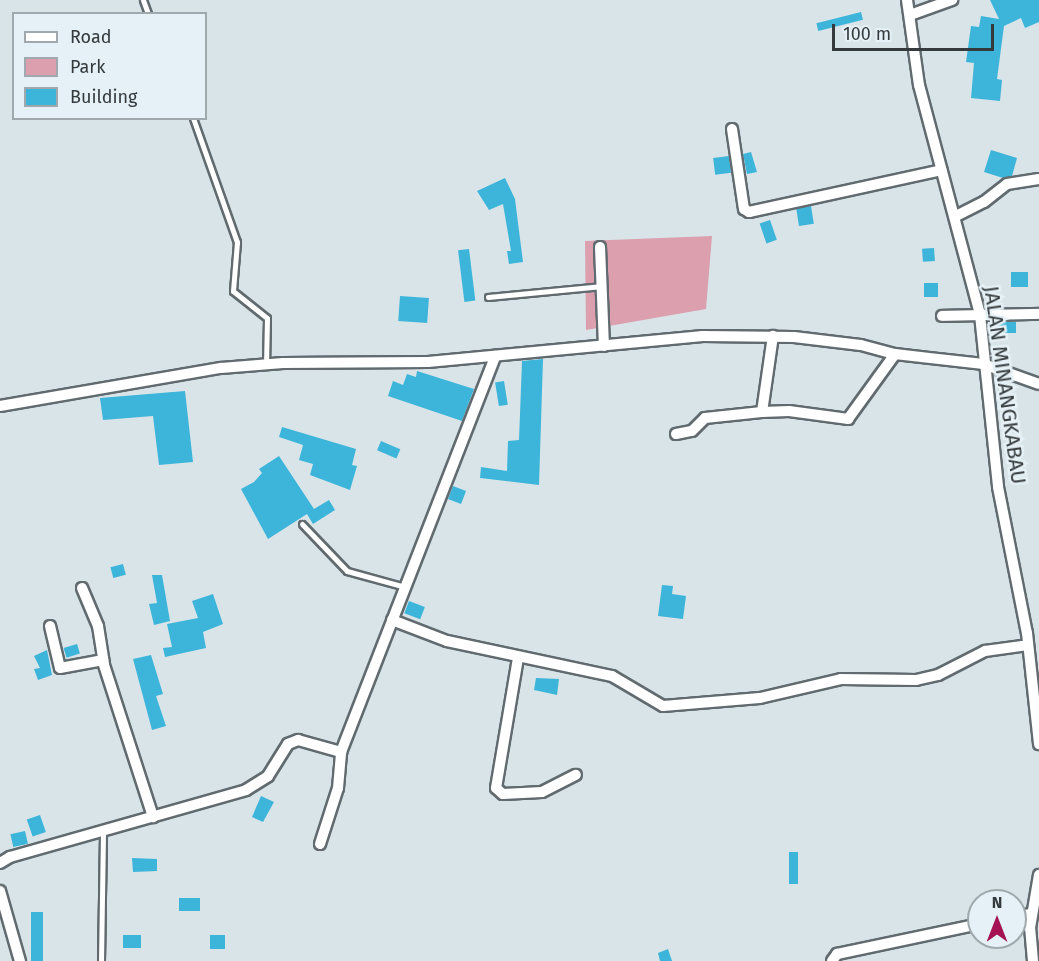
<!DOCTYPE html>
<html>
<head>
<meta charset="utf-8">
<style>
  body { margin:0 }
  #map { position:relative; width:1039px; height:961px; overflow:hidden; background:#d8e4e8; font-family:"Fira Sans",sans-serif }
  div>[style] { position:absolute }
  .green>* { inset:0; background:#db9fae }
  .building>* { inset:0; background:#3db5da; transform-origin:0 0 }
  .roads { filter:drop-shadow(2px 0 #616b6f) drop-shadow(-2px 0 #616b6f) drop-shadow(0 2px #616b6f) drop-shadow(0 -2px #616b6f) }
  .service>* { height:5px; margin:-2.5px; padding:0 2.5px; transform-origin:2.5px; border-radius:2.5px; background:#fff }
  .minor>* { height:10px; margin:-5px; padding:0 5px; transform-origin:5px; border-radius:5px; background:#fff }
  span { translate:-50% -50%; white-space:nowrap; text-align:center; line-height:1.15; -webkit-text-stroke:5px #e5f1f6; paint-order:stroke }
  .street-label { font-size:21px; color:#353a3c }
  .legend { position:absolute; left:12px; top:12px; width:195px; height:108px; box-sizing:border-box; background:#e5f1f6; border:2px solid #9fa8ac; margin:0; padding:8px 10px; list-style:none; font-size:18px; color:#353a3c }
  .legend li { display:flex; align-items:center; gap:12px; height:30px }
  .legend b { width:30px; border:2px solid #9fa8ac }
  .north { position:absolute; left:967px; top:889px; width:60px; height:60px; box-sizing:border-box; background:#e5f1f6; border:2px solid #9fa8ac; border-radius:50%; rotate:0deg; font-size:16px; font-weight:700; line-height:24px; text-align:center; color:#353a3c }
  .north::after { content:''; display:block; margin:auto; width:21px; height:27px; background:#a41253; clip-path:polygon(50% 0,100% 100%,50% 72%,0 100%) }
  .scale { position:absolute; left:832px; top:24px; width:162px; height:27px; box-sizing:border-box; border:3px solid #353a3c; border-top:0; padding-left:8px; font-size:18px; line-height:21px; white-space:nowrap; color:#353a3c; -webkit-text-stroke:4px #e5f1f6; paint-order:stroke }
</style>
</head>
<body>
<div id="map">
  <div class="green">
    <i style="clip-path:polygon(712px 236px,706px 309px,586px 330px,585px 241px)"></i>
  </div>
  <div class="building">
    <i style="clip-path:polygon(990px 0,1039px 0,1039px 22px,1025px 28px,1021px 18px,1004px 26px,997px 79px,1002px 80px,1000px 101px,971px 98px,974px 63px,966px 62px,971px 26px,979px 27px,981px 16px,999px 19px)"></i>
    <i style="left:861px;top:12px;width:8px;height:46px;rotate:76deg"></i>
    <i style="clip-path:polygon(991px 150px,1017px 158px,1012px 176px,1003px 178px,984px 172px)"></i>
    <i style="clip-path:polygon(751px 152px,757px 172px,747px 174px,743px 154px)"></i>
    <i style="left:729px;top:156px;width:17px;height:16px;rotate:83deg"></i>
    <i style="clip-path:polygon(505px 178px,515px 199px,523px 262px,509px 264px,507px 251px,511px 251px,503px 204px,489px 210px,477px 191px)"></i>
    <i style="left:811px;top:206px;width:18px;height:15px;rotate:81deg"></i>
    <i style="left:770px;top:220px;width:21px;height:11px;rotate:71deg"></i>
    <i style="left:934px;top:248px;width:13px;height:12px;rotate:86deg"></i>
    <i style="left:469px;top:249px;width:52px;height:11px;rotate:83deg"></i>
    <i style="left:1028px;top:272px;width:15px;height:17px;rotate:90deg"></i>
    <i style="left:924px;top:283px;width:14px;height:14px"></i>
    <i style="left:400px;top:296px;width:29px;height:25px;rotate:4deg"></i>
    <i style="left:997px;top:322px;width:19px;height:11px"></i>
    <i style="clip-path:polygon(543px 359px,539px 485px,480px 478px,481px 467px,507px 471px,508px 441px,519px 440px,522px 361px)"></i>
    <i style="clip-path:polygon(417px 371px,474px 389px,462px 421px,388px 396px,393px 381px,403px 385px,407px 374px,416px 377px)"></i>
    <i style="left:504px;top:381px;width:24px;height:9px;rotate:81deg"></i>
    <i style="clip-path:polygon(185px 391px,193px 462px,159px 465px,153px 416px,103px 420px,100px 398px)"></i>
    <i style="clip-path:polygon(282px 427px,356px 449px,352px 465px,357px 466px,350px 490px,310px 475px,313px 464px,299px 460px,303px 445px,279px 437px)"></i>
    <i style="left:381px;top:441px;width:21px;height:10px;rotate:23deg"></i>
    <i style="clip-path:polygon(279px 456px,314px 509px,329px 500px,335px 510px,313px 524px,307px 514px,268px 539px,241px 489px,254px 482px,262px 473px,259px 469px)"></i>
    <i style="left:453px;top:486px;width:14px;height:14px;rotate:21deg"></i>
    <i style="left:123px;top:564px;width:11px;height:13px;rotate:75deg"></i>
    <i style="clip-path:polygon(152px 575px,162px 575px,170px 621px,154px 625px,149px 604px,157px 603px)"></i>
    <i style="clip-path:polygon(662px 585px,673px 586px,672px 594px,686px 596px,683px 619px,658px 616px)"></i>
    <i style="clip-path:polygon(213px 594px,223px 624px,203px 632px,206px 648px,165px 657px,163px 648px,172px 647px,167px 624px,198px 618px,192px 601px)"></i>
    <i style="left:409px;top:601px;width:17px;height:13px;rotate:21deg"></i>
    <i style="left:77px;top:644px;width:10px;height:14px;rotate:73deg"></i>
    <i style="clip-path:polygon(47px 650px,52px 675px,38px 680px,34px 669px,40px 668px,34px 656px)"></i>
    <i style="clip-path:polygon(151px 655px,163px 694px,156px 696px,166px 726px,152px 730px,133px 659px)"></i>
    <i style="clip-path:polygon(536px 678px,559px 679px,557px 695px,534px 690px)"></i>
    <i style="clip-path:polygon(261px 796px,274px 802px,263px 822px,252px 817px)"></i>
    <i style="left:40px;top:815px;width:18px;height:14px;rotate:71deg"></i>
    <i style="left:25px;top:831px;width:13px;height:15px;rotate:77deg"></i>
    <i style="left:789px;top:852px;width:9px;height:32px"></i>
    <i style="clip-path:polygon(132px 858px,157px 859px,157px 871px,133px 872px)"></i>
    <i style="left:179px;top:898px;width:21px;height:13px"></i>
    <i style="left:31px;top:912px;width:12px;height:49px"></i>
    <i style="left:123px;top:935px;width:18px;height:13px"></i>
    <i style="left:210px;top:935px;width:15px;height:14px"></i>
    <i style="clip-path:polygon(668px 949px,672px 961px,660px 961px,658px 953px)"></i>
  </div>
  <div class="roads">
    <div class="service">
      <i style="left:143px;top:0;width:15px;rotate:70deg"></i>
      <i style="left:193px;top:118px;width:132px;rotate:70.5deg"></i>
      <i style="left:237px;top:242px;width:49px;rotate:94.7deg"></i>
      <i style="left:233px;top:291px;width:43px;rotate:38.5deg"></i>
      <i style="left:267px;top:318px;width:46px;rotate:91.2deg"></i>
      <i style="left:488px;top:297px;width:115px;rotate:-5.5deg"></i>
      <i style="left:302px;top:524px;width:65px;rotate:46.2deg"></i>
      <i style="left:347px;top:571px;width:60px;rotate:15.4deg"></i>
      <i style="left:101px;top:961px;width:128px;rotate:-89.1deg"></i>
    </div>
    <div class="minor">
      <i style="left:907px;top:0;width:86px;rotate:82deg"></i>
      <i style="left:919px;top:85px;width:238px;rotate:75.1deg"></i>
      <i style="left:980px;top:315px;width:173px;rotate:84deg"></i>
      <i style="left:998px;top:487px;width:149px;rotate:78.8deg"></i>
      <i style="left:1027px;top:633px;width:112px;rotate:83.8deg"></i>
      <i style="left:910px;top:15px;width:45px;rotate:-19.7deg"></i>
      <i style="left:732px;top:129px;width:81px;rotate:81.5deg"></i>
      <i style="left:744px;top:209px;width:6px;rotate:31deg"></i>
      <i style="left:749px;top:212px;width:197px;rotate:-12.3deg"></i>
      <i style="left:956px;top:216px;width:31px;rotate:-27deg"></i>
      <i style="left:984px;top:202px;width:29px;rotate:-38deg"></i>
      <i style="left:1007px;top:184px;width:32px;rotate:-9deg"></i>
      <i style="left:600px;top:247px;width:99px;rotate:87.7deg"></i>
      <i style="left:942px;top:316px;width:97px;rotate:-1.2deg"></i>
      <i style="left:0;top:406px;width:224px;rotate:-9.8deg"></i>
      <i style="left:221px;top:368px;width:62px;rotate:-4.6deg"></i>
      <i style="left:283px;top:363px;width:145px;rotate:-0.4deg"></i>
      <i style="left:428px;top:362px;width:276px;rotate:-5.4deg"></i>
      <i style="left:703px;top:336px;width:91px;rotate:0.6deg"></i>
      <i style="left:794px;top:337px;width:67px;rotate:6.8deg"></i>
      <i style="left:861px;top:345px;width:35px;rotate:15deg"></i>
      <i style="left:895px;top:354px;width:89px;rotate:6.5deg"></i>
      <i style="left:983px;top:364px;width:59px;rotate:19.7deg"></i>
      <i style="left:762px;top:412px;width:77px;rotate:-81.8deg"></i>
      <i style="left:676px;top:434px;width:16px;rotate:-11deg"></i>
      <i style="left:692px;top:431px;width:18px;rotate:-45deg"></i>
      <i style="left:705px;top:418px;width:57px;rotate:-6deg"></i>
      <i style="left:762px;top:412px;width:27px;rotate:-2deg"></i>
      <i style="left:789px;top:411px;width:60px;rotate:7.7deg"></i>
      <i style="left:848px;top:419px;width:80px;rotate:-54.1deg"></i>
      <i style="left:82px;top:588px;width:41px;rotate:67.2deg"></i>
      <i style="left:98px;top:626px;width:39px;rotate:81deg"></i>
      <i style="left:104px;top:665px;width:160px;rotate:72.1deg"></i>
      <i style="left:392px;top:620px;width:59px;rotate:20.9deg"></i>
      <i style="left:447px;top:641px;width:169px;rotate:12deg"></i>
      <i style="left:612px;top:676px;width:59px;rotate:30.5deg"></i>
      <i style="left:663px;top:706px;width:97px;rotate:-4.7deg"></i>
      <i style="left:760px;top:698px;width:83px;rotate:-13.2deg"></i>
      <i style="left:841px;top:679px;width:75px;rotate:0.8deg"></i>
      <i style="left:916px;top:680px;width:23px;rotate:-13deg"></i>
      <i style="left:938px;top:675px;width:53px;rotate:-27.1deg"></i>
      <i style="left:985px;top:651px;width:43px;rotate:-7.9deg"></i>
      <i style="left:50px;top:626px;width:43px;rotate:76.6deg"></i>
      <i style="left:60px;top:668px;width:44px;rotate:-10.5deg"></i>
      <i style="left:518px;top:658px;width:132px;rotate:99.6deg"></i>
      <i style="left:496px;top:788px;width:9px;rotate:41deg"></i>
      <i style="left:503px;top:794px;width:39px;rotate:-3deg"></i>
      <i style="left:542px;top:792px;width:38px;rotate:-27deg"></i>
      <i style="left:320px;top:844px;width:59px;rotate:-72.2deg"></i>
      <i style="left:338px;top:788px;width:36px;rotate:-85deg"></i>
      <i style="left:341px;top:752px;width:425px;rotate:-68.7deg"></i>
      <i style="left:0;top:863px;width:12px;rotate:-31deg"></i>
      <i style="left:10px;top:857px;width:245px;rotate:-15.8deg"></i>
      <i style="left:246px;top:790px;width:26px;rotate:-32deg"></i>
      <i style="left:268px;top:776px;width:38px;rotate:-58deg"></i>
      <i style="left:288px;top:744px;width:11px;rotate:-22deg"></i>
      <i style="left:298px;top:740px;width:45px;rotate:15.6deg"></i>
      <i style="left:0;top:891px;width:73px;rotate:74.1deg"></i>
      <i style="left:1015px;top:917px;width:16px;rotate:-11deg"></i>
      <i style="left:832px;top:961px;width:9px;rotate:-54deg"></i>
      <i style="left:837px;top:954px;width:145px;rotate:-11.9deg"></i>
      <i style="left:1033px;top:961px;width:33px;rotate:-95deg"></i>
      <i style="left:1030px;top:928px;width:54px;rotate:-80.4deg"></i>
    </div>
  </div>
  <div class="street-label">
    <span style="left:1005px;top:385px;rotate:82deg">JALAN MINANGKABAU</span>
  </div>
  <ul class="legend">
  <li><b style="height:8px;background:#fff"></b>Road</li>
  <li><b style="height:16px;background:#db9fae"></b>Park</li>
  <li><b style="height:16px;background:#3db5da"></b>Building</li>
  </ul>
  <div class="north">N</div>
  <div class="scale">100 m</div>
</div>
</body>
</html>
